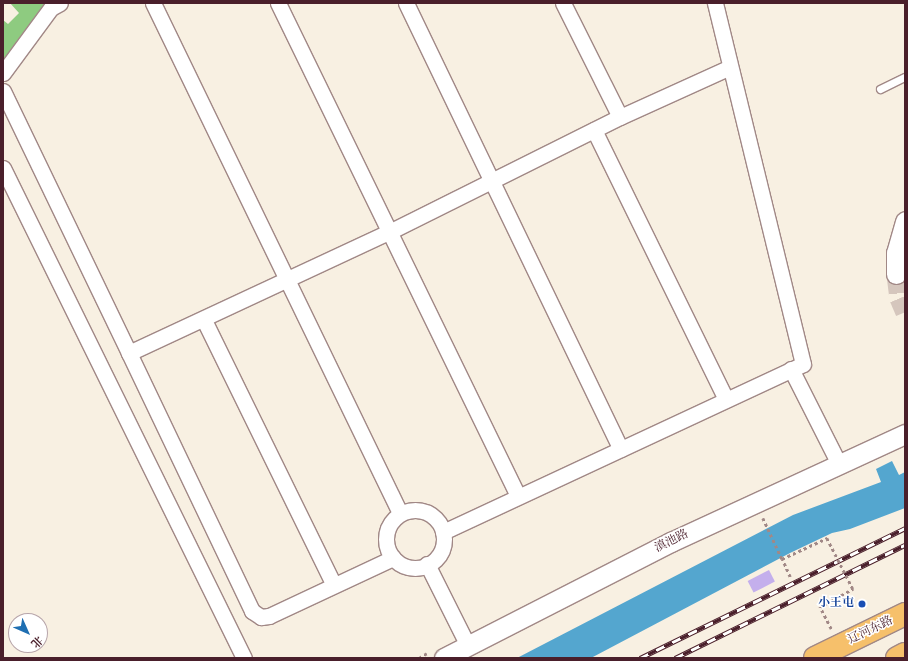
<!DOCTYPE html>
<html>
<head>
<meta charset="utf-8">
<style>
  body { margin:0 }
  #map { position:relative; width:908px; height:661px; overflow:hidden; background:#f8f0e2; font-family:"Old Standard TT","Noto Serif SC",serif }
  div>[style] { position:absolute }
  .green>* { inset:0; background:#8ecb80 }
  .water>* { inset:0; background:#54a6cf }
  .building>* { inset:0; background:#c4afec; transform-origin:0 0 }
  .tertiary-tunnel>* { height:19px; margin-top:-9.5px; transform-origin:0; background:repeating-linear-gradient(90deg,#d5c6bd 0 19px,transparent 0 29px) }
  .path>* { height:2.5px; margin-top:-1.25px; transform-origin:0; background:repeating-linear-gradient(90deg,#a18886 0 3px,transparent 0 6px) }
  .roads { filter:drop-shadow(1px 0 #a18886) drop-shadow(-1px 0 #a18886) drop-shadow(0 1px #a18886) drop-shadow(0 -1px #a18886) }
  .service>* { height:7px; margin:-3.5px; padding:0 3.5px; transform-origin:3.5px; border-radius:3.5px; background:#fff }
  .minor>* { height:15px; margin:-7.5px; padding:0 7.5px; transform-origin:7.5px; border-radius:7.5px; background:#fff }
  .minor>.ring { margin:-7.5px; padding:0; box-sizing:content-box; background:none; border:15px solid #fff; border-radius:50% }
  .tertiary>* { height:19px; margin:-9.5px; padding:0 9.5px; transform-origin:9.5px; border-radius:9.5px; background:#fff }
  .primary>* { height:22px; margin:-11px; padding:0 11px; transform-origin:11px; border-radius:11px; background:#f6c06b }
  .rail>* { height:4.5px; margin-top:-2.25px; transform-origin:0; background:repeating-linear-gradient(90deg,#fff 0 9px,#4a1f2b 0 18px); box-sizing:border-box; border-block:1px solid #4a1f2b }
  .path-bridge>* { height:2.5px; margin-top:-1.25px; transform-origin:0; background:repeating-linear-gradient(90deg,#a18886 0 3px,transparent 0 6px) }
  .dots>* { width:11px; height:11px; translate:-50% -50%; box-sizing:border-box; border:2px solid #fff; border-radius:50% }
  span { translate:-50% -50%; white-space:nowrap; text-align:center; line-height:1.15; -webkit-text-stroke:3px #fff; paint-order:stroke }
  .street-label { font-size:12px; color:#4a1f2b }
  .transit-label { font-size:12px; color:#164399; font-weight:700 }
  .right { translate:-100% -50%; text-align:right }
  .frame { position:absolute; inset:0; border:4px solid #4a1f2b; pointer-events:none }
  .north { position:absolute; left:8px; top:613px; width:40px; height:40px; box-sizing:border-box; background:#fff; border:1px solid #b7a5aa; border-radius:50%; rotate:135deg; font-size:11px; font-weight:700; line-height:16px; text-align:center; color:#4a1f2b }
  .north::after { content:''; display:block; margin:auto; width:14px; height:18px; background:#1f6fb2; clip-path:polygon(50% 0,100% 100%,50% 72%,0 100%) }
</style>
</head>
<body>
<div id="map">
  <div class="green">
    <i style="clip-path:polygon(10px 3px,45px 3px,3px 60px,3px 20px,8px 24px,19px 13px)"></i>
  </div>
  <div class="water">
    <i style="clip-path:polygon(892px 461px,899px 475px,905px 472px,905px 508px,850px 529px,832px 533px,790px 553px,591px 658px,517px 658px,793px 515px,881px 482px,876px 469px)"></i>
  </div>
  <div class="building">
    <i style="left:769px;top:570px;width:13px;height:24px;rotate:63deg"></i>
  </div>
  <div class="tertiary-tunnel">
    <i style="left:896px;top:274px;width:24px;rotate:83deg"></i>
    <i style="left:899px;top:298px;width:15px;rotate:67deg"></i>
  </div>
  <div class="path">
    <i style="left:763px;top:518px;width:45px;rotate:65.1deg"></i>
    <i style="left:790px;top:577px;width:20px;rotate:-114deg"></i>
    <i style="left:782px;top:559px;width:50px;rotate:-25deg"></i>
    <i style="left:831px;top:629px;width:25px;rotate:-117deg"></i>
    <i style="left:820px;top:607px;width:38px;rotate:-29deg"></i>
    <i style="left:419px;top:658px;width:9px;rotate:-32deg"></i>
  </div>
  <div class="roads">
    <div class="service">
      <i style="left:880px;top:89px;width:28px;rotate:-26deg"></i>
    </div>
    <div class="minor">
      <i style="left:153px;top:3px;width:567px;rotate:64.16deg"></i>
      <i style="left:278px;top:3px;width:548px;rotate:64.04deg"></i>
      <i style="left:406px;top:3px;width:495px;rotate:64.3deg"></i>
      <i style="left:563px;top:3px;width:127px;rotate:63.4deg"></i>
      <i style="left:3px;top:73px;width:81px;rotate:-53.6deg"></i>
      <i style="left:51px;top:8px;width:10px;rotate:-29deg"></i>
      <i style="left:3px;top:91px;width:291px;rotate:64.3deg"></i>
      <i style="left:129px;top:353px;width:287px;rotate:-25deg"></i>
      <i style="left:389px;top:232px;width:258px;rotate:-26.5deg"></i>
      <i style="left:620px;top:117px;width:121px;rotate:-24.4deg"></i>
      <i style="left:594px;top:130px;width:300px;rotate:63.9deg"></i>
      <i style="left:3px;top:168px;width:546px;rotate:63.81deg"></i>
      <i style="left:204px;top:320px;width:295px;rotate:63.9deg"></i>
      <i style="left:129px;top:353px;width:286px;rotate:64.5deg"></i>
      <i style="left:252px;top:611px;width:11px;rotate:34deg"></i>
      <i style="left:261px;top:617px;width:8px;rotate:-7deg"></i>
      <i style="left:269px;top:616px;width:137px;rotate:-25.1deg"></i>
      <i style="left:791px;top:369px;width:106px;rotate:63.2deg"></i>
      <i class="ring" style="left:386px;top:510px;width:43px;height:43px"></i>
      <i style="left:443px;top:532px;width:397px;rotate:-25deg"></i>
      <i style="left:803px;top:364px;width:372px;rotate:-103.7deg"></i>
      <i style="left:427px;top:564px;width:92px;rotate:63.4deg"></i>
    </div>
    <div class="tertiary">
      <i style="left:896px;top:274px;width:21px;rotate:-90deg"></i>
      <i style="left:896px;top:253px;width:33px;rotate:-74deg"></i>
      <i style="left:444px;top:658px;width:255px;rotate:-27.1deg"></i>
      <i style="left:671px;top:542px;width:258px;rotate:-24.8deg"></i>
    </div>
    <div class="primary">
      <i style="left:815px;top:658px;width:100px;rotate:-26.1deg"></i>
      <i style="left:897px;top:658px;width:9px;rotate:-27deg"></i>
    </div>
  </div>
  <div class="rail">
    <i style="left:640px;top:658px;width:295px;rotate:-26.1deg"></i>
    <i style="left:675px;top:658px;width:256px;rotate:-26.2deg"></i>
  </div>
  <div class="path-bridge">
    <i style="left:827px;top:538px;width:57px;rotate:63deg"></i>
  </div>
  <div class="dots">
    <i style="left:862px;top:604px;background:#1a4fb4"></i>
  </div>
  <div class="street-label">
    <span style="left:672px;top:542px;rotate:-26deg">滇池路</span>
    <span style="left:871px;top:631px;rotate:-26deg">辽河东路</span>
  </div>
  <div class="transit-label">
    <span class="right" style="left:854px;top:604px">小王屯</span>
  </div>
  <div class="frame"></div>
  <div class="north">北</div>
</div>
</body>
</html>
